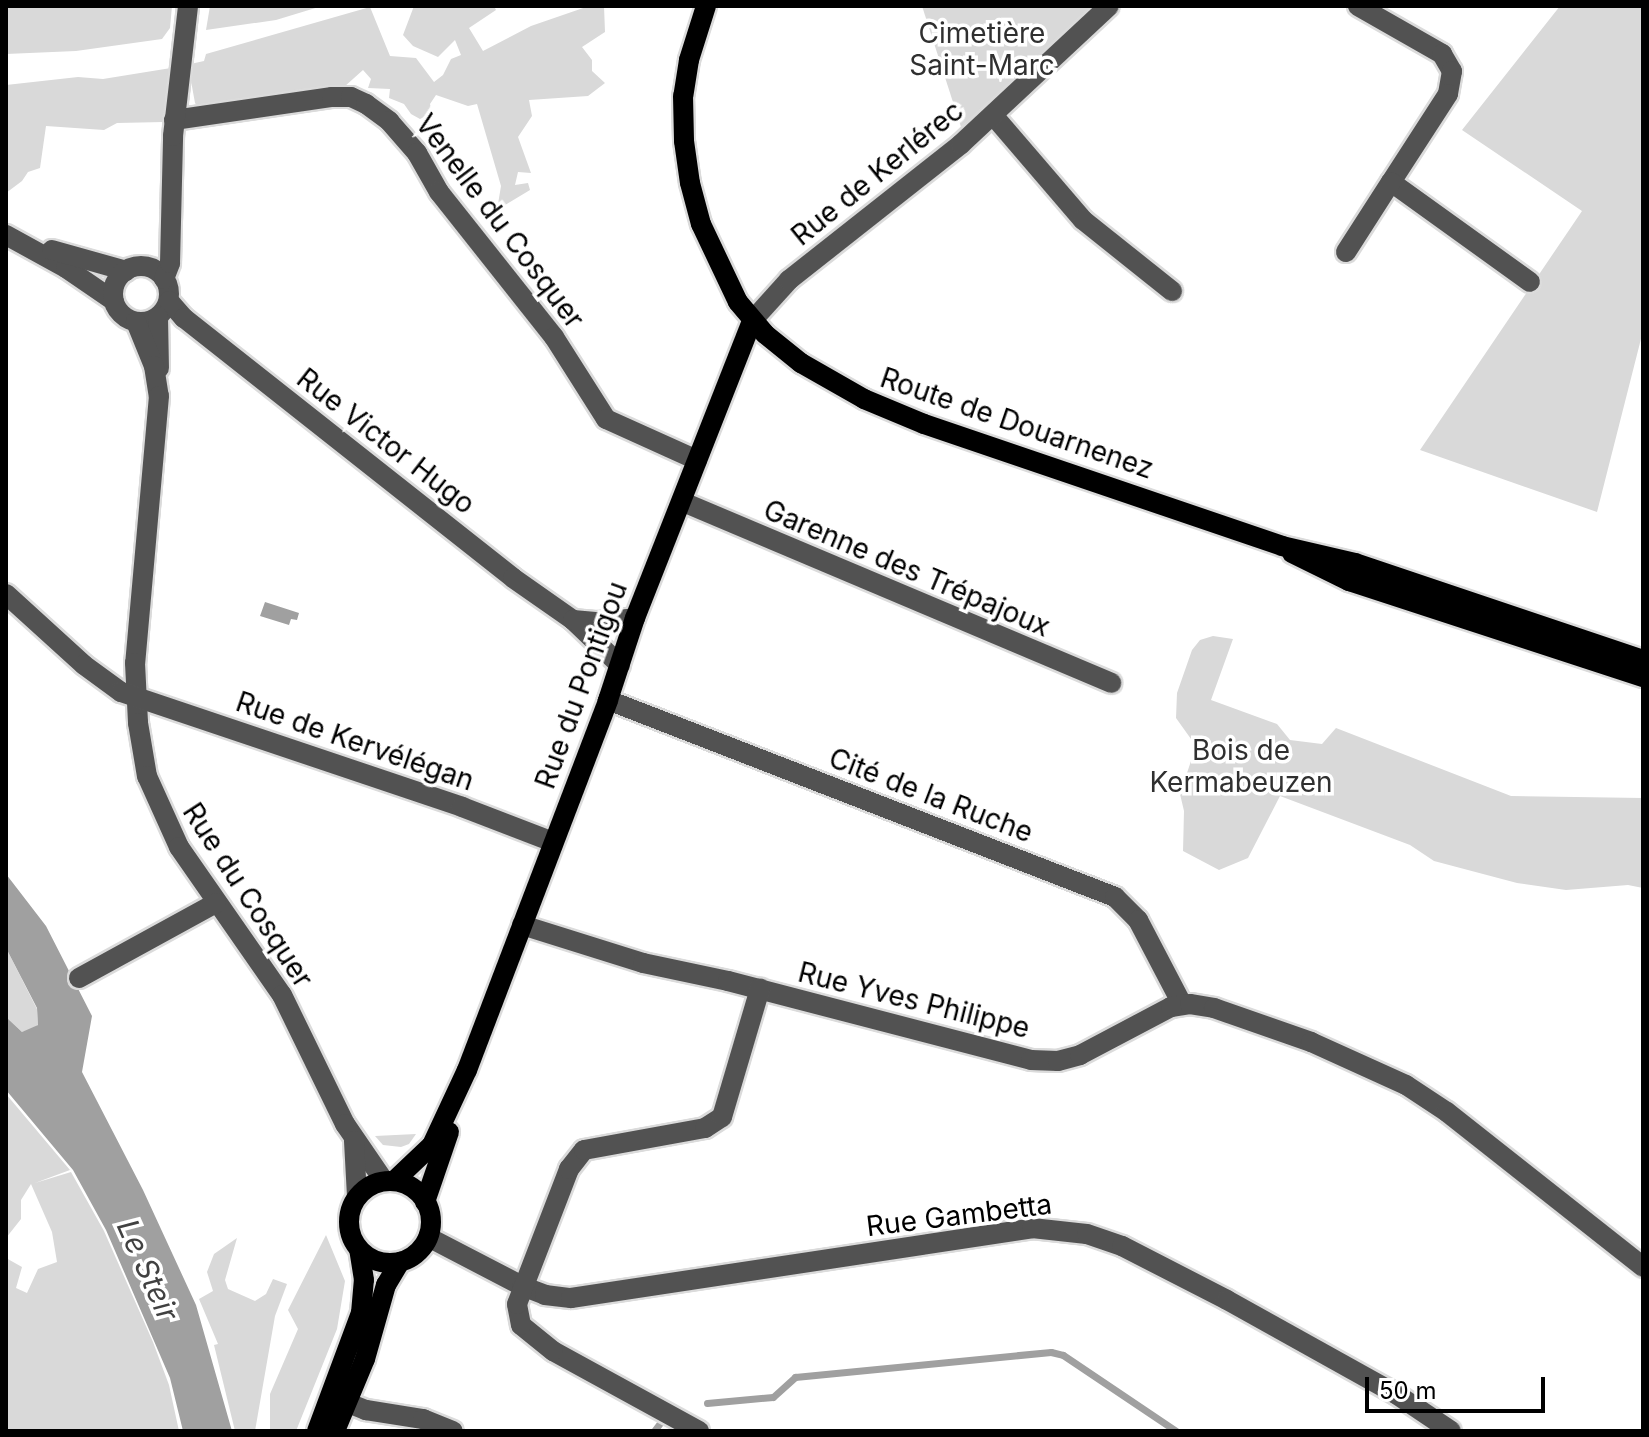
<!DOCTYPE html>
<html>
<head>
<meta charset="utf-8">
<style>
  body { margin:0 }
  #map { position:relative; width:1649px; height:1437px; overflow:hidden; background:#fff; font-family:Inter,sans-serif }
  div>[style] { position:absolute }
  .green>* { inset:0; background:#d9d9d9 }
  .water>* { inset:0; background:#a0a0a0 }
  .stream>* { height:7px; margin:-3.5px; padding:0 3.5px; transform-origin:3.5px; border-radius:3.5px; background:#a0a0a0 }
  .roads { filter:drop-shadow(2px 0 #dbdbdb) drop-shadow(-2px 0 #dbdbdb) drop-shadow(0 2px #dbdbdb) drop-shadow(0 -2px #dbdbdb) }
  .minor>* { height:20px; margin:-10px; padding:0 10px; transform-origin:10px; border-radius:10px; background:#525252 }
  .minor>.ring { margin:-10px; padding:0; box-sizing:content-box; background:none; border:20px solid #525252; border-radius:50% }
  .major>* { height:20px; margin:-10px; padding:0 10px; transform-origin:10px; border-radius:10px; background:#000 }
  .major>.ring { margin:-10px; padding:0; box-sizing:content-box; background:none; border:20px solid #000; border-radius:50% }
  span { translate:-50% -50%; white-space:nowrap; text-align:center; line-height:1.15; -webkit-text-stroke:7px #fff; paint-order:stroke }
  .park-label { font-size:28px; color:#303030 }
  .street-label { font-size:28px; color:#000 }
  .water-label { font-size:30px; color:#414141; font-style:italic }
  .frame { position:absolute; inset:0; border:8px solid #000; pointer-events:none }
  .scale { position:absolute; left:1365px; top:1377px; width:180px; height:36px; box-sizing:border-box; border:4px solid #000; border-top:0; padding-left:10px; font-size:24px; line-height:28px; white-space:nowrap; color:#000; -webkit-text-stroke:6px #fff; paint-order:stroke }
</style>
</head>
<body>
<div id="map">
  <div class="green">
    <i style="clip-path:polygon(6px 6px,172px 6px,170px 28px,162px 39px,76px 51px,6px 54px)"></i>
    <i style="clip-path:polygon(210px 6px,322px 6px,276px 20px,206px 30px)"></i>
    <i style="clip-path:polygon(414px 6px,494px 6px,496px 10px,469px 28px,483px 51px,531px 26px,589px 6px,604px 6px,605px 32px,582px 47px,592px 60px,592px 71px,605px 83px,588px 96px,529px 100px,532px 116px,518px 137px,531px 173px,518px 172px,515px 185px,528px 183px,530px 190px,497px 210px,501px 186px,477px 104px,468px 106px,436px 95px,430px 104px,432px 113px,420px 119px,411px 114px,404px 104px,389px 98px,390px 89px,368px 88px,371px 79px,363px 70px,344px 87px,201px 111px,195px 103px,191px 81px,185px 81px,186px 65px,204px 61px,206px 54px,370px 7px,390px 56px,416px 58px,434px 82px,443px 75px,451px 59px,461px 55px,455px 40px,438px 57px,413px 46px,403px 35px)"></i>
    <i style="clip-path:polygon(922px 6px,1093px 6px,961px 127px)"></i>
    <i style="clip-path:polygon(1560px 6px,1643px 6px,1643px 331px,1597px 512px,1420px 450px,1582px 211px,1462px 130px)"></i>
    <i style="clip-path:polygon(171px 68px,164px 122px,117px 123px,104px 130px,46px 126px,40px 168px,28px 172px,22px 181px,6px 193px,6px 85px,78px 77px,103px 79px)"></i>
    <i style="clip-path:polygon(1213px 636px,1233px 639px,1211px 700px,1277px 724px,1290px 740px,1322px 744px,1336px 728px,1511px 796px,1643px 798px,1643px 888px,1628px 885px,1566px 890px,1517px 883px,1434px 861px,1410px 845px,1280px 796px,1248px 858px,1219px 870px,1183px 851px,1184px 811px,1180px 794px,1196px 746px,1176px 718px,1177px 693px,1192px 650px,1200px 640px)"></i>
    <i style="clip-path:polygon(6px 948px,37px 1009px,38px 1025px,29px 1031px,22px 1032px,6px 1017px)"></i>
    <i style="clip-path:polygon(6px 1094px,70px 1170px,35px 1183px,71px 1172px,104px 1231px,153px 1342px,169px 1385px,179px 1431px,6px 1431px,6px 1258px,22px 1267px,16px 1288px,27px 1293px,38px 1269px,57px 1262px,52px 1232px,31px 1184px,21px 1200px,21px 1219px,6px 1238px)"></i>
    <i style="clip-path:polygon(416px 1134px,409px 1144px,401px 1147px,383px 1145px,375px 1136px)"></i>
    <i style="clip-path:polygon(326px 1235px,345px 1281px,337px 1329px,296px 1431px,270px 1431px,270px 1394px,298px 1329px,288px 1310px)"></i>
    <i style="clip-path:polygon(237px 1238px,225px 1280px,228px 1289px,255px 1301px,266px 1294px,273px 1279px,287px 1284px,275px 1316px,255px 1431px,235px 1431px,214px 1345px,218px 1344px,199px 1299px,213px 1291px,207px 1272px,214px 1254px)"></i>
  </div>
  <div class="water">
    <i style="clip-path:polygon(265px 602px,299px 613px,297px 620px,291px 619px,289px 625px,260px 616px)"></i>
    <i style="clip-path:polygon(6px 874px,46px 926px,92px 1016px,82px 1072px,143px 1190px,196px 1305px,232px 1431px,183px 1431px,170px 1378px,106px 1230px,73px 1170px,6px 1090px,6px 1017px,22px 1032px,38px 1025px,37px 1008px,6px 948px)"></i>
  </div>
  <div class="stream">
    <i style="left:707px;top:1403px;width:66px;rotate:-5.2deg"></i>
    <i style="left:773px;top:1397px;width:30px;rotate:-42deg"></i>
    <i style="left:795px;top:1377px;width:257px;rotate:-5.6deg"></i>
    <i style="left:1051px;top:1352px;width:12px;rotate:14deg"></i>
    <i style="left:1063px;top:1355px;width:136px;rotate:33.9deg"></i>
    <i style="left:654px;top:1431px;width:10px;rotate:-53deg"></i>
  </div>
  <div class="roads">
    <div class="minor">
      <i style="left:1358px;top:6px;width:97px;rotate:29.7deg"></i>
      <i style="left:1442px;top:54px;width:20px;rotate:60deg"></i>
      <i style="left:1452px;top:71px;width:23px;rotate:100deg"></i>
      <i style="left:1448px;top:94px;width:105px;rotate:122.9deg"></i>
      <i style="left:1391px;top:182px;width:171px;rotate:35.7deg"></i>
      <i style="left:993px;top:115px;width:138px;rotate:49.4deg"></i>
      <i style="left:1083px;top:220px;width:114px;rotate:38.6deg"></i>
      <i style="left:174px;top:120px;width:160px;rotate:-8.3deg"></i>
      <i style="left:332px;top:97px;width:19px"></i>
      <i style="left:351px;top:97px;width:17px;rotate:25deg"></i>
      <i style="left:366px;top:104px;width:29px;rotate:36deg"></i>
      <i style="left:389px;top:121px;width:43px;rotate:48.8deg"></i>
      <i style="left:417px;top:153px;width:45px;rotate:60.6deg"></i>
      <i style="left:439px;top:192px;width:185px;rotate:51.6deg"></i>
      <i style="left:554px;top:337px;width:97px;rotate:57.6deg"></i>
      <i style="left:606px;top:419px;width:100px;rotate:24.3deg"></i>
      <i style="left:6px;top:235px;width:68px;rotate:28.8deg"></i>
      <i style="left:66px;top:268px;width:58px;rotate:34.5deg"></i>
      <i style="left:52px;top:250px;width:77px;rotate:15.8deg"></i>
      <i style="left:1346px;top:252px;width:83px;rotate:-57.3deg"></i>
      <i class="ring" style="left:113px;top:266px;width:36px;height:36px"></i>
      <i style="left:164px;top:279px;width:17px;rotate:-69deg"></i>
      <i style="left:170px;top:263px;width:127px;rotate:-88.6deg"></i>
      <i style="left:173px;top:136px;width:131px;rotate:-83.4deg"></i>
      <i style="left:169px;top:301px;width:23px;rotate:49deg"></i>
      <i style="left:184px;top:318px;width:419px;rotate:38.3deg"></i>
      <i style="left:513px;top:578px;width:73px;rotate:35deg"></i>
      <i style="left:573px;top:620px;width:65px;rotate:43.8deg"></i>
      <i style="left:158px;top:317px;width:51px;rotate:88.9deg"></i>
      <i style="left:752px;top:321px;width:55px;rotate:-47.9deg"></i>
      <i style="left:789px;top:280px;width:219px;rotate:-38.3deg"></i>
      <i style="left:961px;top:144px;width:202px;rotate:-43deg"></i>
      <i style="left:136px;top:322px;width:48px;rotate:67.8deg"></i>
      <i style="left:154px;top:366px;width:30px;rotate:81deg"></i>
      <i style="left:159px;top:396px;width:268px;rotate:95.1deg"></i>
      <i style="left:135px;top:663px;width:60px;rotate:87.1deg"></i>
      <i style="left:138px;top:723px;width:54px;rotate:80.4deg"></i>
      <i style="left:147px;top:776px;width:78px;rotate:65.7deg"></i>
      <i style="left:179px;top:847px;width:180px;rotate:55.2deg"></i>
      <i style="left:282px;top:995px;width:144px;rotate:64deg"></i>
      <i style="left:345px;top:1124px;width:69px;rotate:55.6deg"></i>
      <i style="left:683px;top:502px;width:465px;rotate:22.9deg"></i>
      <i style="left:6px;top:594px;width:105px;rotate:42.3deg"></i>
      <i style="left:84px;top:665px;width:46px;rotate:36.1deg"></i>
      <i style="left:121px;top:692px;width:360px;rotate:18.6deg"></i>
      <i style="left:462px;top:807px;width:97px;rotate:21deg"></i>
      <i style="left:573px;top:620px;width:25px;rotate:5deg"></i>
      <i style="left:598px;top:622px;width:37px;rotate:-6deg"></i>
      <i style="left:608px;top:700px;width:544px;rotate:21.23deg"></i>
      <i style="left:1115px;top:897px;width:33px;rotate:45deg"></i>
      <i style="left:1138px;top:920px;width:95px;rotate:62.4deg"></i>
      <i style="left:522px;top:925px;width:127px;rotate:17.4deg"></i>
      <i style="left:643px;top:963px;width:87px;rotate:12deg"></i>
      <i style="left:728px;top:981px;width:313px;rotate:14.6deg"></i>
      <i style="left:1031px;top:1060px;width:27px;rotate:2deg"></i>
      <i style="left:1058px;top:1061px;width:23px;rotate:-15deg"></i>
      <i style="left:1080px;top:1055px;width:103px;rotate:-27.8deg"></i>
      <i style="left:1171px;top:1007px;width:19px;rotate:-9deg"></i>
      <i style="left:1190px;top:1004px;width:24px;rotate:9deg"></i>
      <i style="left:1214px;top:1008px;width:103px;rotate:19.3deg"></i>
      <i style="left:1311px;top:1042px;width:104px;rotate:24.4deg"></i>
      <i style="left:1406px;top:1085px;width:49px;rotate:33.4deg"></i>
      <i style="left:1447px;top:1112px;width:250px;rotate:38.3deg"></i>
      <i style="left:79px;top:978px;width:156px;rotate:-28.7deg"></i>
      <i style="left:354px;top:1141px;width:56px;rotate:86.9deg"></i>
      <i style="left:428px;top:1237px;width:106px;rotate:27.5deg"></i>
      <i style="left:522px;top:1286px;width:25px;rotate:21deg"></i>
      <i style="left:545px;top:1295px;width:26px;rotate:7deg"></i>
      <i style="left:571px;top:1298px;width:466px;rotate:-8.6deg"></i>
      <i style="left:1032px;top:1228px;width:55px;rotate:6.2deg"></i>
      <i style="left:1087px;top:1234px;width:37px;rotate:19deg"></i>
      <i style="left:1122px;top:1246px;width:118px;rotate:27.2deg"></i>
      <i style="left:1227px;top:1300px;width:193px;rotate:29.1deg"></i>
      <i style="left:1396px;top:1394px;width:66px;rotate:33.9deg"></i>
      <i style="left:331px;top:1396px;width:38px;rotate:22deg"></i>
      <i style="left:366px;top:1410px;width:58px;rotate:9deg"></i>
      <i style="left:423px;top:1419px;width:32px;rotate:22deg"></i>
      <i style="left:699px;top:1431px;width:166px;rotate:-151.3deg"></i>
      <i style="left:553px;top:1351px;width:41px;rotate:-140.9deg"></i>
      <i style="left:521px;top:1325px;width:21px;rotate:-101deg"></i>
      <i style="left:517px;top:1304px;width:145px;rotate:-68.9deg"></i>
      <i style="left:569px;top:1169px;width:24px;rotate:-52deg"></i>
      <i style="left:584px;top:1150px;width:123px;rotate:-10.3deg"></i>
      <i style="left:705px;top:1128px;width:20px;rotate:-33deg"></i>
      <i style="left:722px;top:1117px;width:134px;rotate:-73.5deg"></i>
    </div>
    <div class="major">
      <i style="left:706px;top:6px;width:57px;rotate:107.5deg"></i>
      <i style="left:689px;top:60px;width:36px;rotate:99deg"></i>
      <i style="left:683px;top:96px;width:45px;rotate:88.7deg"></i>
      <i style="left:684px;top:141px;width:42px;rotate:81.9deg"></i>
      <i style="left:690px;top:183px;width:42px;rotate:75deg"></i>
      <i style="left:701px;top:224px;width:86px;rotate:64.6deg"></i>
      <i style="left:738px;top:302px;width:42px;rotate:49.8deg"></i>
      <i style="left:765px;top:334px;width:46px;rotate:38.9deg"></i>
      <i style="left:801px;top:363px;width:73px;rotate:29.7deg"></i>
      <i style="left:864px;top:399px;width:65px;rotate:22.6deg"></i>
      <i style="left:924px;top:424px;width:378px;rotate:18.8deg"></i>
      <i style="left:1282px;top:546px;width:75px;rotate:13.1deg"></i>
      <i style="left:1355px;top:563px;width:304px;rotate:18.6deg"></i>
      <i style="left:1292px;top:553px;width:64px;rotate:26.2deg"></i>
      <i style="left:1349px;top:581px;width:309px;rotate:18.1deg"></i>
      <i style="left:394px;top:1181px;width:52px;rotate:-43.5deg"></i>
      <i style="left:432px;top:1145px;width:83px;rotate:-65deg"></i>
      <i style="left:467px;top:1070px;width:396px;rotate:-69.1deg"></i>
      <i style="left:608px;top:700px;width:86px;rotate:-71.8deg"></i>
      <i style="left:635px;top:618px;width:319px;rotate:-68.5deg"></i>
      <i class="ring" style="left:349px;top:1181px;width:62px;height:62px"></i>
      <i style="left:425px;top:1202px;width:74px;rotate:-71.1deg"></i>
      <i style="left:317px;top:1431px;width:126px;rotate:-69.6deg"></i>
      <i style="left:361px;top:1313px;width:33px;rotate:-85deg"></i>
      <i style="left:364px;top:1280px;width:30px;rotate:-99deg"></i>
      <i style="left:335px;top:1431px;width:78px;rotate:-67.4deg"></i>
      <i style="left:365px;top:1359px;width:77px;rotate:-74.2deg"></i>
      <i style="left:386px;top:1285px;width:27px;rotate:-59deg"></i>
    </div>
  </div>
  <div class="park-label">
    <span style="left:982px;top:49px">Cimetière<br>Saint-Marc</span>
    <span style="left:1241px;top:766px">Bois de<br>Kermabeuzen</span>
  </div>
  <div class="street-label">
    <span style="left:877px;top:173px;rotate:-39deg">Rue de Kerlérec</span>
    <span style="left:500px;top:221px;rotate:53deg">Venelle du Cosquer</span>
    <span style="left:1017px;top:423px;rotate:19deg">Route de Douarnenez</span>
    <span style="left:386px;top:441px;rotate:38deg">Rue Victor Hugo</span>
    <span style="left:907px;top:568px;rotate:23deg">Garenne des Trépajoux</span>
    <span style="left:581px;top:685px;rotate:-70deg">Rue du Pontigou</span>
    <span style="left:355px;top:741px;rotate:19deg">Rue de Kervélégan</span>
    <span style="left:931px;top:795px;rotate:21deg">Cité de la Ruche</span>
    <span style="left:248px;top:895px;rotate:57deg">Rue du Cosquer</span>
    <span style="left:914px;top:1000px;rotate:14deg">Rue Yves Philippe</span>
    <span style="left:959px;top:1215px;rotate:-7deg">Rue Gambetta</span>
  </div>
  <div class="water-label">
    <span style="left:148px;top:1270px;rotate:66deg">Le Steir</span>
  </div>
  <div class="frame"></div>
  <div class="scale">50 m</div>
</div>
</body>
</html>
